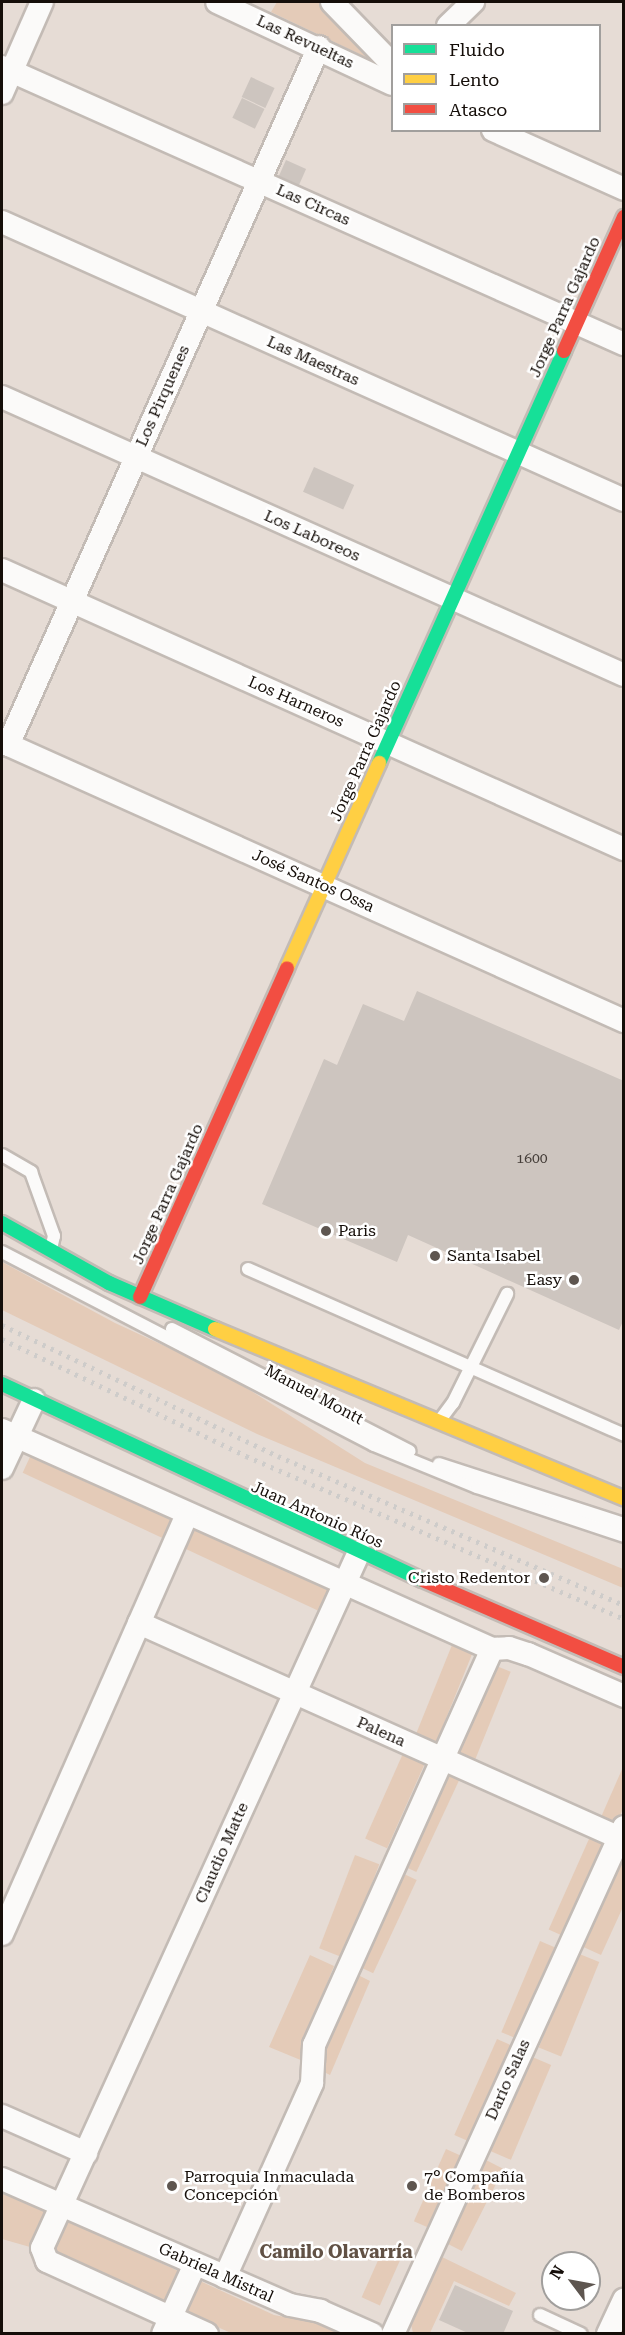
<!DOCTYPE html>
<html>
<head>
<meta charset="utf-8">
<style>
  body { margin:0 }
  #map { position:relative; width:625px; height:2335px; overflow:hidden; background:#e6dcd5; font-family:"Roboto Serif",serif }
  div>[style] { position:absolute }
  .green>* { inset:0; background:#e4cbb8; transform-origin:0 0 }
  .building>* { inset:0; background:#cdc5bf; transform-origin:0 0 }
  .roads { filter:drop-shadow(2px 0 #c3bbb5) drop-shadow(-2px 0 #c3bbb5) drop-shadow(0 2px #c3bbb5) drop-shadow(0 -2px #c3bbb5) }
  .lane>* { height:12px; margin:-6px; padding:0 6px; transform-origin:6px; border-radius:6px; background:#fbfaf9 }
  .street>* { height:22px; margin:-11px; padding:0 11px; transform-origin:11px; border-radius:11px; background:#fbfaf9 }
  .fast>* { height:14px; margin:-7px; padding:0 7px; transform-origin:7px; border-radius:7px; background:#16e098 }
  .slow>* { height:14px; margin:-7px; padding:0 7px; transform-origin:7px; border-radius:7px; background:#ffcf43 }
  .jam>* { height:14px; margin:-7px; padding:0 7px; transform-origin:7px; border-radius:7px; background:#f24e42 }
  .rail>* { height:4.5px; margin-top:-2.25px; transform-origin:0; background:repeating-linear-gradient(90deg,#ceccca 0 3px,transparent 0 9px) }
  .dots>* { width:16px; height:16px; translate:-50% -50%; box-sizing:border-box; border:3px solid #fff; border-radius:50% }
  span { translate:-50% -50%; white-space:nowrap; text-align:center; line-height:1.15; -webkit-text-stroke:5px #fff; paint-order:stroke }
  .number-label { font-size:14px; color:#443d38 }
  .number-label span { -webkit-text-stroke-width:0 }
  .street-label { font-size:16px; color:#150e09 }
  .poi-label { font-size:16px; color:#150e09 }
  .left { translate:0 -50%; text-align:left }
  .right { translate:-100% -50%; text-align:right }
  .neighbourhood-label { font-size:18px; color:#615145; font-weight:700 }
  .frame { position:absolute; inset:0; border:3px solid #150e09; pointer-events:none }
  .legend { position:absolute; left:391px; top:24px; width:210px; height:108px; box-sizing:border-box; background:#fff; border:2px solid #a19f9d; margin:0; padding:8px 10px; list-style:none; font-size:18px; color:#150e09 }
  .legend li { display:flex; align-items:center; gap:12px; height:30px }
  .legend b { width:30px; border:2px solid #a19f9d }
  .north { position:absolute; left:541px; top:2251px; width:60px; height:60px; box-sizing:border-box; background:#fff; border:2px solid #a19f9d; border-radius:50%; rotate:302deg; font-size:16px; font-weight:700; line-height:24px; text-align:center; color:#150e09 }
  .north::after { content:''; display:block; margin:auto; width:21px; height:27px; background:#5e5650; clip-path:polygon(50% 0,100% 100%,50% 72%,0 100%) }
</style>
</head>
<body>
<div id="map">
  <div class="green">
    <i style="clip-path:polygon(277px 2px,324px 2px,374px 61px,271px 12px)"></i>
    <i style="clip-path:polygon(2px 1262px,115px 1323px,221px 1372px,365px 1463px,623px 1569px,623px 1588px,257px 1434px,2px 1310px)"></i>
    <i style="left:37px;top:1442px;width:334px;height:34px;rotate:25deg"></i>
    <i style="left:452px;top:1645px;width:22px;height:105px;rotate:22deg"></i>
    <i style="left:494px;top:1665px;width:18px;height:98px;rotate:22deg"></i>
    <i style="left:405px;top:1749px;width:24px;height:98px;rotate:24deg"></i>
    <i style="left:447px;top:1766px;width:17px;height:109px;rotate:25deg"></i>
    <i style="clip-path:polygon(623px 1767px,623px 1809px,613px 1831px,598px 1824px)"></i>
    <i style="left:593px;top:1830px;width:22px;height:109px;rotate:24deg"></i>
    <i style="clip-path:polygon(623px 1851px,623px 1907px,601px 1955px,579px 1945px)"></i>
    <i style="left:355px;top:1855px;width:26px;height:100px;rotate:21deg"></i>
    <i style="left:404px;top:1874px;width:14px;height:103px;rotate:25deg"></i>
    <i style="left:540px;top:1941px;width:21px;height:99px;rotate:23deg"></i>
    <i style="left:577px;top:1953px;width:24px;height:102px;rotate:22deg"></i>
    <i style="clip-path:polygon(310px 1955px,334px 1966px,301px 2048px,303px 2061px,269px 2047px)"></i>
    <i style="clip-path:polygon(356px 1974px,370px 1981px,330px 2075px,320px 2070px,322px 2059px)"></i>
    <i style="left:497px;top:2039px;width:20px;height:105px;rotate:24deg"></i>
    <i style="left:530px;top:2056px;width:23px;height:103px;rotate:23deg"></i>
    <i style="left:446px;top:2149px;width:20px;height:79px;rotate:24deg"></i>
    <i style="left:484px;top:2159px;width:22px;height:92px;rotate:27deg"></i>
    <i style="clip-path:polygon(2px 2190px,274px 2315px,323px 2324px,342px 2333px,231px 2333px,51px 2253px,2px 2239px)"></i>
    <i style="left:384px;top:2247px;width:20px;height:55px;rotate:24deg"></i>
    <i style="clip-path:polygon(440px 2256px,516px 2293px,509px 2306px,454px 2281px,430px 2333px,413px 2333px,410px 2320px)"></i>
  </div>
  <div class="building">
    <i style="left:251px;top:77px;width:26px;height:22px;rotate:25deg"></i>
    <i style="left:242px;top:98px;width:25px;height:22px;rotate:26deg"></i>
    <i style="left:286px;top:160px;width:22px;height:21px;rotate:24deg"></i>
    <i style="left:314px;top:467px;width:44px;height:27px;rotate:24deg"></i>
    <i style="clip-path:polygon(417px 991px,624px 1081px,624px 1319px,619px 1330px,408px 1235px,397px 1262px,262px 1204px,324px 1059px,337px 1065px,363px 1004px,404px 1021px)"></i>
    <i style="clip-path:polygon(455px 2285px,513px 2311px,503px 2334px,470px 2334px,439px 2320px)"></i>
  </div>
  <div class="roads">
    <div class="lane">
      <i style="left:2px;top:1155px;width:34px;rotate:30deg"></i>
      <i style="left:31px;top:1172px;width:68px;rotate:70.2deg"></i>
      <i style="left:54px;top:1236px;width:13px;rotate:103deg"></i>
      <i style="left:2px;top:1252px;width:419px;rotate:27.4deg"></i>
      <i style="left:374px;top:1445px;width:111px;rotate:22.2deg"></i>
      <i style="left:477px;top:1487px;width:155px;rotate:18.4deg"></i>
      <i style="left:248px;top:1269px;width:411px;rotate:23.8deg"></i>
      <i style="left:172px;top:1329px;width:267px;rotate:27.2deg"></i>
      <i style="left:440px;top:1420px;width:21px;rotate:-53deg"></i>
      <i style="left:453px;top:1403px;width:122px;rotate:-63.6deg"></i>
      <i style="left:439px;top:1464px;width:194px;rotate:18deg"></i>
      <i style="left:540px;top:2315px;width:45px;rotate:24.9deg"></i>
    </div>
    <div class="street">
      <i style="left:217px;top:2px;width:193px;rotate:25.1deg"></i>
      <i style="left:332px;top:2px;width:86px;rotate:45.9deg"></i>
      <i style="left:448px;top:26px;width:35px;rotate:-44deg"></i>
      <i style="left:2px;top:67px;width:681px;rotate:24.01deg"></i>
      <i style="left:2px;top:93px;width:99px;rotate:-66.3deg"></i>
      <i style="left:493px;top:130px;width:144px;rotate:24.2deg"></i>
      <i style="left:2px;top:222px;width:681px;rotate:24.08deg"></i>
      <i style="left:2px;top:397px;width:681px;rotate:24.08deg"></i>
      <i style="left:2px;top:570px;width:682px;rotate:24.16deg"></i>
      <i style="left:2px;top:742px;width:682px;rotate:24.16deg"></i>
      <i style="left:8px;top:745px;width:764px;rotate:-65.98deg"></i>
      <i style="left:2px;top:1430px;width:537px;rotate:24.08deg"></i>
      <i style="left:492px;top:1649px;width:17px;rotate:-3deg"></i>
      <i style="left:509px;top:1648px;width:20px;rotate:18deg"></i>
      <i style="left:528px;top:1654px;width:105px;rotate:23.6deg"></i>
      <i style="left:2px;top:1468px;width:75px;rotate:-64.8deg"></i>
      <i style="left:139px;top:1623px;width:531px;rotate:24.1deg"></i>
      <i style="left:2px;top:1934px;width:457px;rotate:-66.2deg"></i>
      <i style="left:2px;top:2116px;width:92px;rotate:23.8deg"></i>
      <i style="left:2px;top:2179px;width:314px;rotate:23.6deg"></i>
      <i style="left:290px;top:2305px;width:31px;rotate:11deg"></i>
      <i style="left:320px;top:2311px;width:57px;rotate:23.9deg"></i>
      <i style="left:225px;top:2277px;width:213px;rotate:-65.8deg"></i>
      <i style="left:312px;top:2083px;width:38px;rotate:-87deg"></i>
      <i style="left:314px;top:2045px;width:434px;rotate:-65.8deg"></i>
      <i style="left:163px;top:2334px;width:77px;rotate:-65.4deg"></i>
      <i style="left:207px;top:2334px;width:176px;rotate:-155.5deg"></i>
      <i style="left:47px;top:2261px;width:14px;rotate:-111deg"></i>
      <i style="left:42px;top:2248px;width:765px;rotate:-65.51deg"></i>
      <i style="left:393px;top:2334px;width:557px;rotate:-65.5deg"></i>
      <i style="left:608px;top:2334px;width:38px;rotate:-65deg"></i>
    </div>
    <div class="fast">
      <i style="left:379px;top:763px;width:452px;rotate:-65.8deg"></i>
      <i style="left:2px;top:1223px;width:123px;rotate:29.3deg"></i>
      <i style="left:109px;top:1283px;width:116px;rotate:23.5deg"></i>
      <i style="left:2px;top:1384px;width:464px;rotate:25deg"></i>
    </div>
    <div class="slow">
      <i style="left:287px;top:968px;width:225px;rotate:-65.8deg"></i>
      <i style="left:215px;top:1329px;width:443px;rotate:22.5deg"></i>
    </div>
    <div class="jam">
      <i style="left:564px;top:351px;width:147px;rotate:-65.9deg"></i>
      <i style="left:140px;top:1297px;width:360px;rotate:-65.9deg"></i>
      <i style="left:423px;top:1580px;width:219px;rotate:23.4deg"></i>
    </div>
  </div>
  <div class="rail">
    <i style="left:2px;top:1325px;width:306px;rotate:25.4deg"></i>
    <i style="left:278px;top:1456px;width:377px;rotate:23.3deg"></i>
    <i style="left:2px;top:1339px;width:271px;rotate:25.6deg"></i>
    <i style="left:246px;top:1456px;width:412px;rotate:23.3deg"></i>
  </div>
  <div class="dots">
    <i style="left:326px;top:1231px;background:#5e5650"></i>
    <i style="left:435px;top:1256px;background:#5e5650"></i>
    <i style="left:574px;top:1280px;background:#5e5650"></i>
    <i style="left:544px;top:1578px;background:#5e5650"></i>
    <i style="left:172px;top:2186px;background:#5e5650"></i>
    <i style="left:412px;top:2186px;background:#5e5650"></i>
  </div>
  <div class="number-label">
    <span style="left:532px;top:1158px">1600</span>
  </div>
  <div class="street-label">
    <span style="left:305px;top:42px;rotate:25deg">Las Revueltas</span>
    <span style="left:313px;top:205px;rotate:24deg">Las Circas</span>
    <span style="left:565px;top:307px;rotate:-66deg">Jorge Parra Gajardo</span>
    <span style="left:313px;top:361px;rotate:24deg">Las Maestras</span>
    <span style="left:163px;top:396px;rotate:-66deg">Los Pirquenes</span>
    <span style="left:312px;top:536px;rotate:24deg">Los Laboreos</span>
    <span style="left:296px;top:702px;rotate:24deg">Los Harneros</span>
    <span style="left:366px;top:751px;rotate:-66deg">Jorge Parra Gajardo</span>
    <span style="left:313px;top:881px;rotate:24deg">José Santos Ossa</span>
    <span style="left:168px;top:1194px;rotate:-66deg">Jorge Parra Gajardo</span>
    <span style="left:314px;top:1395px;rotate:28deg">Manuel Montt</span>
    <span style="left:317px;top:1515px;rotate:24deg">Juan Antonio Ríos</span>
    <span style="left:381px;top:1732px;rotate:24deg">Palena</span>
    <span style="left:222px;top:1853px;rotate:-66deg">Claudio Matte</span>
    <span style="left:508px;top:2080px;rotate:-66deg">Darío Salas</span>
    <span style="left:216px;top:2273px;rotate:24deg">Gabriela Mistral</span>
  </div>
  <div class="poi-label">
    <span class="left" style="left:338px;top:1231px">Paris</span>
    <span class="left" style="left:447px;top:1256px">Santa Isabel</span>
    <span class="right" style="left:562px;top:1280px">Easy</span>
    <span class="right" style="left:530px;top:1578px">Cristo Redentor</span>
    <span class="left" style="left:184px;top:2186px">Parroquia Inmaculada<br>Concepción</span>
    <span class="left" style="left:424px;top:2186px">7° Compañía<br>de Bomberos</span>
  </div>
  <div class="neighbourhood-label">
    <span style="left:336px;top:2252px">Camilo Olavarría</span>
  </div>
  <div class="frame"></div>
  <ul class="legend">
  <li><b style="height:8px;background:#16e098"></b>Fluido</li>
  <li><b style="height:8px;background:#ffcf43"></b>Lento</li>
  <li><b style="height:8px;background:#f24e42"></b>Atasco</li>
  </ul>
  <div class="north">N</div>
</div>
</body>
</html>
